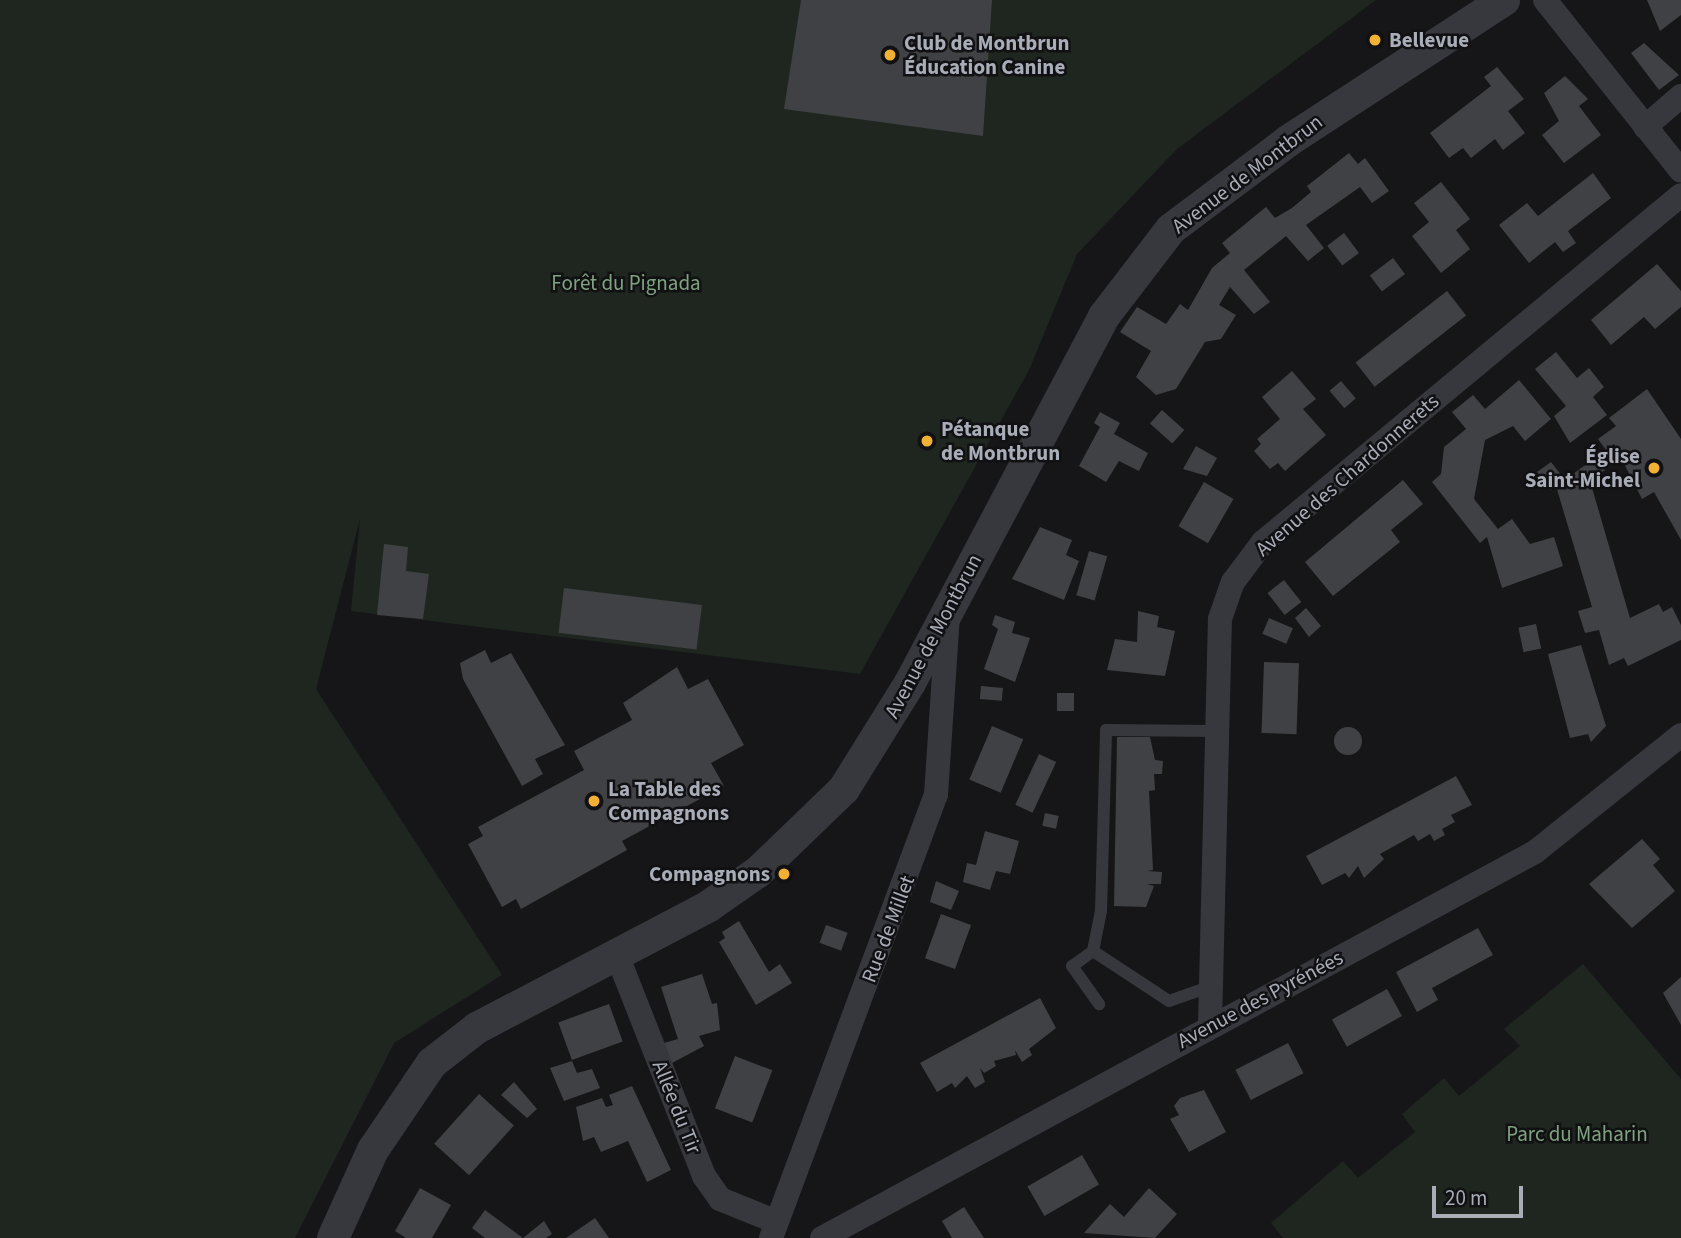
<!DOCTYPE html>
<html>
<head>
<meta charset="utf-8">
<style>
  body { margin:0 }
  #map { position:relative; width:1681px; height:1238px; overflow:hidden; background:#161618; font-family:"Source Sans 3",sans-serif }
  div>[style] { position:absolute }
  .green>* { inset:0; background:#1e261f }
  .building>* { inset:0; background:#404145; transform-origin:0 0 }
  .round { border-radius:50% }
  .service>* { height:12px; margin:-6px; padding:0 6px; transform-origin:6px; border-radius:6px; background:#37383d }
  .minor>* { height:24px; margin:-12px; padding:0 12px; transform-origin:12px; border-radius:12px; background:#37383d }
  .tertiary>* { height:32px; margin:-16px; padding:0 16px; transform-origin:16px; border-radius:16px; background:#37383d }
  .dots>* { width:19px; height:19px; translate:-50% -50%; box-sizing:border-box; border:4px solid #111113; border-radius:50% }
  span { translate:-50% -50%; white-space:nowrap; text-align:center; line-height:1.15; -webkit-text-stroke:5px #111113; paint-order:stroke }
  .poi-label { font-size:21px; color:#a8adb8; font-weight:700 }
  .left { translate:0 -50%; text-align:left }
  .right { translate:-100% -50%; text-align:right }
  .street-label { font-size:21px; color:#a8adb8 }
  .park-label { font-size:21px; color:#7fa381 }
  .scale { position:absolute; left:1432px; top:1186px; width:91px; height:32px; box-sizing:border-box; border:4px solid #a8adb8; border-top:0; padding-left:9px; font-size:21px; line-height:24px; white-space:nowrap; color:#a8adb8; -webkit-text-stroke:5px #111113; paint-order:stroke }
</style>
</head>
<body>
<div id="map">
  <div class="green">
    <i style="clip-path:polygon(0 0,1376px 0,1177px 149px,1077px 254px,1029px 370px,860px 674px,351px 611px,360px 519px,316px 689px,502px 975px,394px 1043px,295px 1238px,0 1238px)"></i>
    <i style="clip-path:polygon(1583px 964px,1681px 1079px,1681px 1238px,1283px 1238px,1271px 1223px,1343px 1161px,1358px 1178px,1415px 1132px,1402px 1114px,1444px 1078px,1459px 1096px,1520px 1046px,1504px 1029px)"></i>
  </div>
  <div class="building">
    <i style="clip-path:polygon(801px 0,992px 0,983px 136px,784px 109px)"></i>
    <i style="clip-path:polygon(1647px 0,1681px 0,1681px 15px,1660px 31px)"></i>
    <i style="clip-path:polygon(1644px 43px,1679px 75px,1659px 90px,1631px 53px)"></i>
    <i style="clip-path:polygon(1497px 67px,1524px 99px,1508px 111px,1525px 133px,1503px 150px,1495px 139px,1471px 158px,1463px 148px,1449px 158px,1430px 133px,1491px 86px,1484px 77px)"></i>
    <i style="clip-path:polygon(1565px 76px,1588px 99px,1579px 106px,1601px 135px,1564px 163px,1542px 135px,1559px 121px,1544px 93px)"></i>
    <i style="clip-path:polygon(1349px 153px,1358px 164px,1365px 158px,1389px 191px,1372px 203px,1360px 187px,1306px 225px,1324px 248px,1308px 261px,1286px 236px,1244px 270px,1270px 302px,1254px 314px,1230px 287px,1219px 305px,1236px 315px,1221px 339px,1205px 342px,1176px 389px,1156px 395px,1136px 377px,1151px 351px,1120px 332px,1137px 307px,1166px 324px,1180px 304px,1188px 310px,1212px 268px,1230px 253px,1222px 243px,1266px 207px,1275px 218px,1292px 208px,1311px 192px,1307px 186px)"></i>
    <i style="clip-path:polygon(1593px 173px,1611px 198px,1568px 231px,1576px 243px,1563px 252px,1555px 242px,1529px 263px,1499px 225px,1527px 203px,1538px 216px)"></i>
    <i style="clip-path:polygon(1441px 182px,1470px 219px,1456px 230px,1470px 249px,1441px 273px,1412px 236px,1429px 222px,1414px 203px)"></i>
    <i style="left:1344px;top:233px;width:25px;height:21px;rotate:53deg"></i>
    <i style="left:1393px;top:258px;width:20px;height:29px;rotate:53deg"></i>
    <i style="clip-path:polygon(1657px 264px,1681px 291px,1681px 307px,1655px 329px,1644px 317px,1611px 345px,1591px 320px)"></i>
    <i style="left:1447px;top:291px;width:31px;height:116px;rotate:52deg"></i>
    <i style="clip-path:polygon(1556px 352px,1577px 378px,1589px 368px,1604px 387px,1593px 397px,1607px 415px,1570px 443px,1554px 416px,1566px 406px,1535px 369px)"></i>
    <i style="clip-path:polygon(1292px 371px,1316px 399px,1303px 409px,1326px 435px,1285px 471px,1278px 463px,1270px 469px,1254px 451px,1261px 444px,1257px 439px,1280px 419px,1262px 397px)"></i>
    <i style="clip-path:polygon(1519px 380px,1551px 419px,1525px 441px,1513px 426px,1485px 440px,1474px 499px,1498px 529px,1512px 519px,1530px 544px,1554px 537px,1563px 566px,1502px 588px,1487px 537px,1480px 543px,1432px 482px,1441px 474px,1444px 447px,1466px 429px,1452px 412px,1473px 395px,1485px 409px)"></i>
    <i style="left:1341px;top:381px;width:23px;height:15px;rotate:50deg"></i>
    <i style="clip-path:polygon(1647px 389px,1681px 439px,1681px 540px,1654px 492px,1642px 499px,1614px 444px,1606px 450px,1598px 439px,1616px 426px,1609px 418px)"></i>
    <i style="left:1162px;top:410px;width:30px;height:18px;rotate:42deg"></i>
    <i style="clip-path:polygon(1100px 412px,1120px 423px,1114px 434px,1148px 453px,1139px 471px,1119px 461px,1106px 482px,1079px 466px,1100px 427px,1094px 423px)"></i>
    <i style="clip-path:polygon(1196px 446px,1217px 458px,1207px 476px,1183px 469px)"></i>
    <i style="clip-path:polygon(1596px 457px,1605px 470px,1590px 481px,1630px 618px,1659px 604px,1663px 612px,1672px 607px,1681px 625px,1681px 640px,1628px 666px,1624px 658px,1609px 665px,1599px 630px,1585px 633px,1578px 611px,1592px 607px,1556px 486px,1551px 490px,1537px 472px,1551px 462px,1565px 480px)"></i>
    <i style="clip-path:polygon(1403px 480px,1423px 504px,1391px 530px,1400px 542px,1333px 596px,1305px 562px)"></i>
    <i style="left:1204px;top:482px;width:34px;height:51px;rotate:30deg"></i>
    <i style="clip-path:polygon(1040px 527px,1072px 540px,1066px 555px,1079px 561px,1064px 600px,1012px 579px)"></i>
    <i style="clip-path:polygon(384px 544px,408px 547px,406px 571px,429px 574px,423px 619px,377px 615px)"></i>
    <i style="left:1089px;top:551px;width:19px;height:46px;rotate:16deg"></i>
    <i style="left:1284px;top:580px;width:28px;height:21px;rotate:52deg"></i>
    <i style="left:564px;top:588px;width:139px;height:45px;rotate:7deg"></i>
    <i style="clip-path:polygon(1306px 608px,1321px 626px,1309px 637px,1295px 618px)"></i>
    <i style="clip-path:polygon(1138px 611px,1159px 616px,1157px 627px,1175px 631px,1165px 676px,1107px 670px,1115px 639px,1137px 642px)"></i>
    <i style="clip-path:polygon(995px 615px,1015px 622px,1012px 633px,1030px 638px,1015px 682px,984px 669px,998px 629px,992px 625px)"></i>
    <i style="left:1269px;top:618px;width:26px;height:17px;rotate:23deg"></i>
    <i style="left:1536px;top:624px;width:25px;height:18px;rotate:78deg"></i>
    <i style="clip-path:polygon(1581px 645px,1606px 726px,1591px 742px,1588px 734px,1570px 738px,1548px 654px)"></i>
    <i style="clip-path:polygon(485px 650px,491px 663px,511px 653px,565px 745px,535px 759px,543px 774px,522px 786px,463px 679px,460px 663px)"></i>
    <i style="left:1264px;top:662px;width:35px;height:71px;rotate:2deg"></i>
    <i style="clip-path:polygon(677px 667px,688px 689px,708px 679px,744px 745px,711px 763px,724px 786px,622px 841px,627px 850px,521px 909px,516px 899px,502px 907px,468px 844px,483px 836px,478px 827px,584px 770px,574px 751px,632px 720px,623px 703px)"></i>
    <i style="left:981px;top:686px;width:22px;height:13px;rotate:5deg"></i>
    <i style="left:1057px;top:693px;width:17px;height:18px"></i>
    <i style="left:992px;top:726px;width:34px;height:58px;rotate:23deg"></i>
    <i class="round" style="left:1334px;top:727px;width:28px;height:28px"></i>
    <i style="clip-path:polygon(1117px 737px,1150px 737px,1155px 760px,1163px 761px,1162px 774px,1154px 774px,1155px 790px,1149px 791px,1153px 870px,1147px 871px,1162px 872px,1161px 884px,1147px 884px,1154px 886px,1146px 907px,1114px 906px)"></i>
    <i style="left:1039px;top:754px;width:19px;height:56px;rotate:25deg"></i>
    <i style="clip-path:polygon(1456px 776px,1472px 805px,1451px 815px,1455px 822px,1442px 829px,1445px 835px,1434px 841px,1430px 834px,1418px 841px,1414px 835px,1380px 854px,1384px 859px,1364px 878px,1358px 866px,1349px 878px,1345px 873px,1322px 885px,1306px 856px)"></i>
    <i style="left:1045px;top:813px;width:14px;height:13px;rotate:12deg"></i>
    <i style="clip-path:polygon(985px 831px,1019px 841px,1010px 874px,996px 871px,990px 890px,963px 882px,967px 863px,976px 865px)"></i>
    <i style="clip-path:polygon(1642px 839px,1660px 859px,1653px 865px,1675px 891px,1632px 928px,1589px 884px)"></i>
    <i style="clip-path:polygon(936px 881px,959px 891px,951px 910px,930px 902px)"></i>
    <i style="left:941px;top:914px;width:32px;height:47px;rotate:20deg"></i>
    <i style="clip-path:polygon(739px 921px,769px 972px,780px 964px,792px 983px,756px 1005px,719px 942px,725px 938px,722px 932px)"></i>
    <i style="left:826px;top:925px;width:23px;height:19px;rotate:20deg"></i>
    <i style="clip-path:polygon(1478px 928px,1493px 955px,1432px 988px,1438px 1000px,1417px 1012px,1396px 972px)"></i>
    <i style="clip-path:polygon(702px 974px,712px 1004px,717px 1003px,720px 1030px,699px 1036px,704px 1046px,672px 1063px,664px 1043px,678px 1039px,661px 987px)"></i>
    <i style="clip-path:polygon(1681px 977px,1681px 1025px,1663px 993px)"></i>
    <i style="left:1387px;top:989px;width:31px;height:63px;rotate:61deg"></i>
    <i style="clip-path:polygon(1040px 998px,1056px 1028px,1029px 1049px,1032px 1055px,1022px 1062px,1015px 1050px,1016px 1055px,994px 1061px,996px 1066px,984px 1073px,980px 1068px,985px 1082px,975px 1088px,967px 1076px,955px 1088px,952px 1083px,937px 1092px,920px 1063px)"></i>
    <i style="left:609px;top:1004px;width:40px;height:54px;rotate:70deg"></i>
    <i style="left:1288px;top:1043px;width:34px;height:59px;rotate:63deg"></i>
    <i style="left:735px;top:1056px;width:40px;height:56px;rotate:21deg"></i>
    <i style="clip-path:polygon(572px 1061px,577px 1073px,592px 1069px,600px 1088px,564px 1101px,550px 1068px)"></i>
    <i style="clip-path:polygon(514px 1082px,537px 1109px,527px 1118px,501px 1095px)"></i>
    <i style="clip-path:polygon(632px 1086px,671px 1170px,647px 1182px,628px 1141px,601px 1152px,594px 1137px,583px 1141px,576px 1107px,602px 1098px,606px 1107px,613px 1105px,609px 1095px)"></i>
    <i style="clip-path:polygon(1204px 1090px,1226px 1132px,1189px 1152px,1170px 1119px,1179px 1115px,1174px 1106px,1180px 1098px)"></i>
    <i style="left:479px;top:1094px;width:47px;height:67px;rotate:42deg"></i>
    <i style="left:1082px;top:1155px;width:34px;height:63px;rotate:60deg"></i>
    <i style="clip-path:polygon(420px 1188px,451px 1205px,432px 1238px,406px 1238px,395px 1231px)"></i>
    <i style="clip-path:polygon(1149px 1188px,1177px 1214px,1155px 1238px,1084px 1233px,1110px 1204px,1124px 1217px)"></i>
    <i style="clip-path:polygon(964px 1207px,984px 1238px,952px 1238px,942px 1221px)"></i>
    <i style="clip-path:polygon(485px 1210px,523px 1238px,544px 1221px,552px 1234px,546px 1238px,485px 1238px,472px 1228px)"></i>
    <i style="clip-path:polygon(595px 1218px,609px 1238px,566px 1238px)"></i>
  </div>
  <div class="service">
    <i style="left:1093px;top:951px;width:26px;rotate:144deg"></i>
    <i style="left:1072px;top:966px;width:47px;rotate:54.6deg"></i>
    <i style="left:1209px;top:987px;width:42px;rotate:160.7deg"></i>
    <i style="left:1169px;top:1001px;width:91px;rotate:-146.7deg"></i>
    <i style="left:1093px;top:951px;width:41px;rotate:-78.7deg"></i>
    <i style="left:1101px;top:911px;width:181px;rotate:-88.4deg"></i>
    <i style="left:1106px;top:730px;width:111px;rotate:0.5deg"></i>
  </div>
  <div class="minor">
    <i style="left:1545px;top:0;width:218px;rotate:51.5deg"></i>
    <i style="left:1645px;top:127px;width:48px;rotate:-40.7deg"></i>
    <i style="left:617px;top:955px;width:238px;rotate:68.5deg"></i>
    <i style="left:704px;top:1176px;width:28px;rotate:55deg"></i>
    <i style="left:720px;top:1199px;width:61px;rotate:22deg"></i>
    <i style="left:1210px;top:1026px;width:407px;rotate:-88.6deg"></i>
    <i style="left:1220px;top:619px;width:39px;rotate:-71deg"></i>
    <i style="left:1233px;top:582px;width:50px;rotate:-53.1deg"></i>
    <i style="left:1263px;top:542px;width:543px;rotate:-39.7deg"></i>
    <i style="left:771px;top:1238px;width:473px;rotate:-69.6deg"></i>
    <i style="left:936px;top:795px;width:180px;rotate:-86.2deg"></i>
    <i style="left:822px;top:1238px;width:811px;rotate:-28.43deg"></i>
    <i style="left:1535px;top:852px;width:187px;rotate:-38.7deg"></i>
  </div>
  <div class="tertiary">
    <i style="left:333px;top:1238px;width:97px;rotate:-65.6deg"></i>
    <i style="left:373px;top:1150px;width:105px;rotate:-55.9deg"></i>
    <i style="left:432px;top:1063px;width:57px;rotate:-37.9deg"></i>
    <i style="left:477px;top:1028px;width:262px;rotate:-27.7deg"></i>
    <i style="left:709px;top:906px;width:60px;rotate:-34.8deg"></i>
    <i style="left:758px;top:872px;width:120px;rotate:-44deg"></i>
    <i style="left:844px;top:789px;width:125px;rotate:-58.1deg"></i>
    <i style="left:910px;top:683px;width:416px;rotate:-62.1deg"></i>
    <i style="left:1105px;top:315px;width:108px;rotate:-52.5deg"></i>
    <i style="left:1171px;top:229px;width:146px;rotate:-36.9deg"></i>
    <i style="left:1288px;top:141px;width:258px;rotate:-33.1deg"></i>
  </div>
  <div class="dots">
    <i style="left:1375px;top:40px;background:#f2b134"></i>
    <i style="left:890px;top:55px;background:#f2b134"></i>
    <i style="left:927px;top:441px;background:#f2b134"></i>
    <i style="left:1654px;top:468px;background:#f2b134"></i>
    <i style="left:594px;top:801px;background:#f2b134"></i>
    <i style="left:784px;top:874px;background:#f2b134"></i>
  </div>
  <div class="poi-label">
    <span class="left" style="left:1389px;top:40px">Bellevue</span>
    <span class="left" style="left:904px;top:55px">Club de Montbrun<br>Éducation Canine</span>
    <span class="left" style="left:941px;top:441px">Pétanque<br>de Montbrun</span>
    <span class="right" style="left:1640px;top:468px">Église<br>Saint-Michel</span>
    <span class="left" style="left:608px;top:801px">La Table des<br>Compagnons</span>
    <span class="right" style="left:770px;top:874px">Compagnons</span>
  </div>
  <div class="street-label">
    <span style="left:1247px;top:174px;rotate:-37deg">Avenue de Montbrun</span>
    <span style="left:1347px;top:475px;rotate:-41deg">Avenue des Chardonnerets</span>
    <span style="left:933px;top:636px;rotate:-62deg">Avenue de Montbrun</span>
    <span style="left:888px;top:929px;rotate:-69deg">Rue de Millet</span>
    <span style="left:1260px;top:999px;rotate:-28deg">Avenue des Pyrénées</span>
    <span style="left:677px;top:1107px;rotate:68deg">Allée du Tir</span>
  </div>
  <div class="park-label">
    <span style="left:626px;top:283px">Forêt du Pignada</span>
    <span style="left:1577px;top:1134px">Parc du Maharin</span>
  </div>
  <div class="scale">20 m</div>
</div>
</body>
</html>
